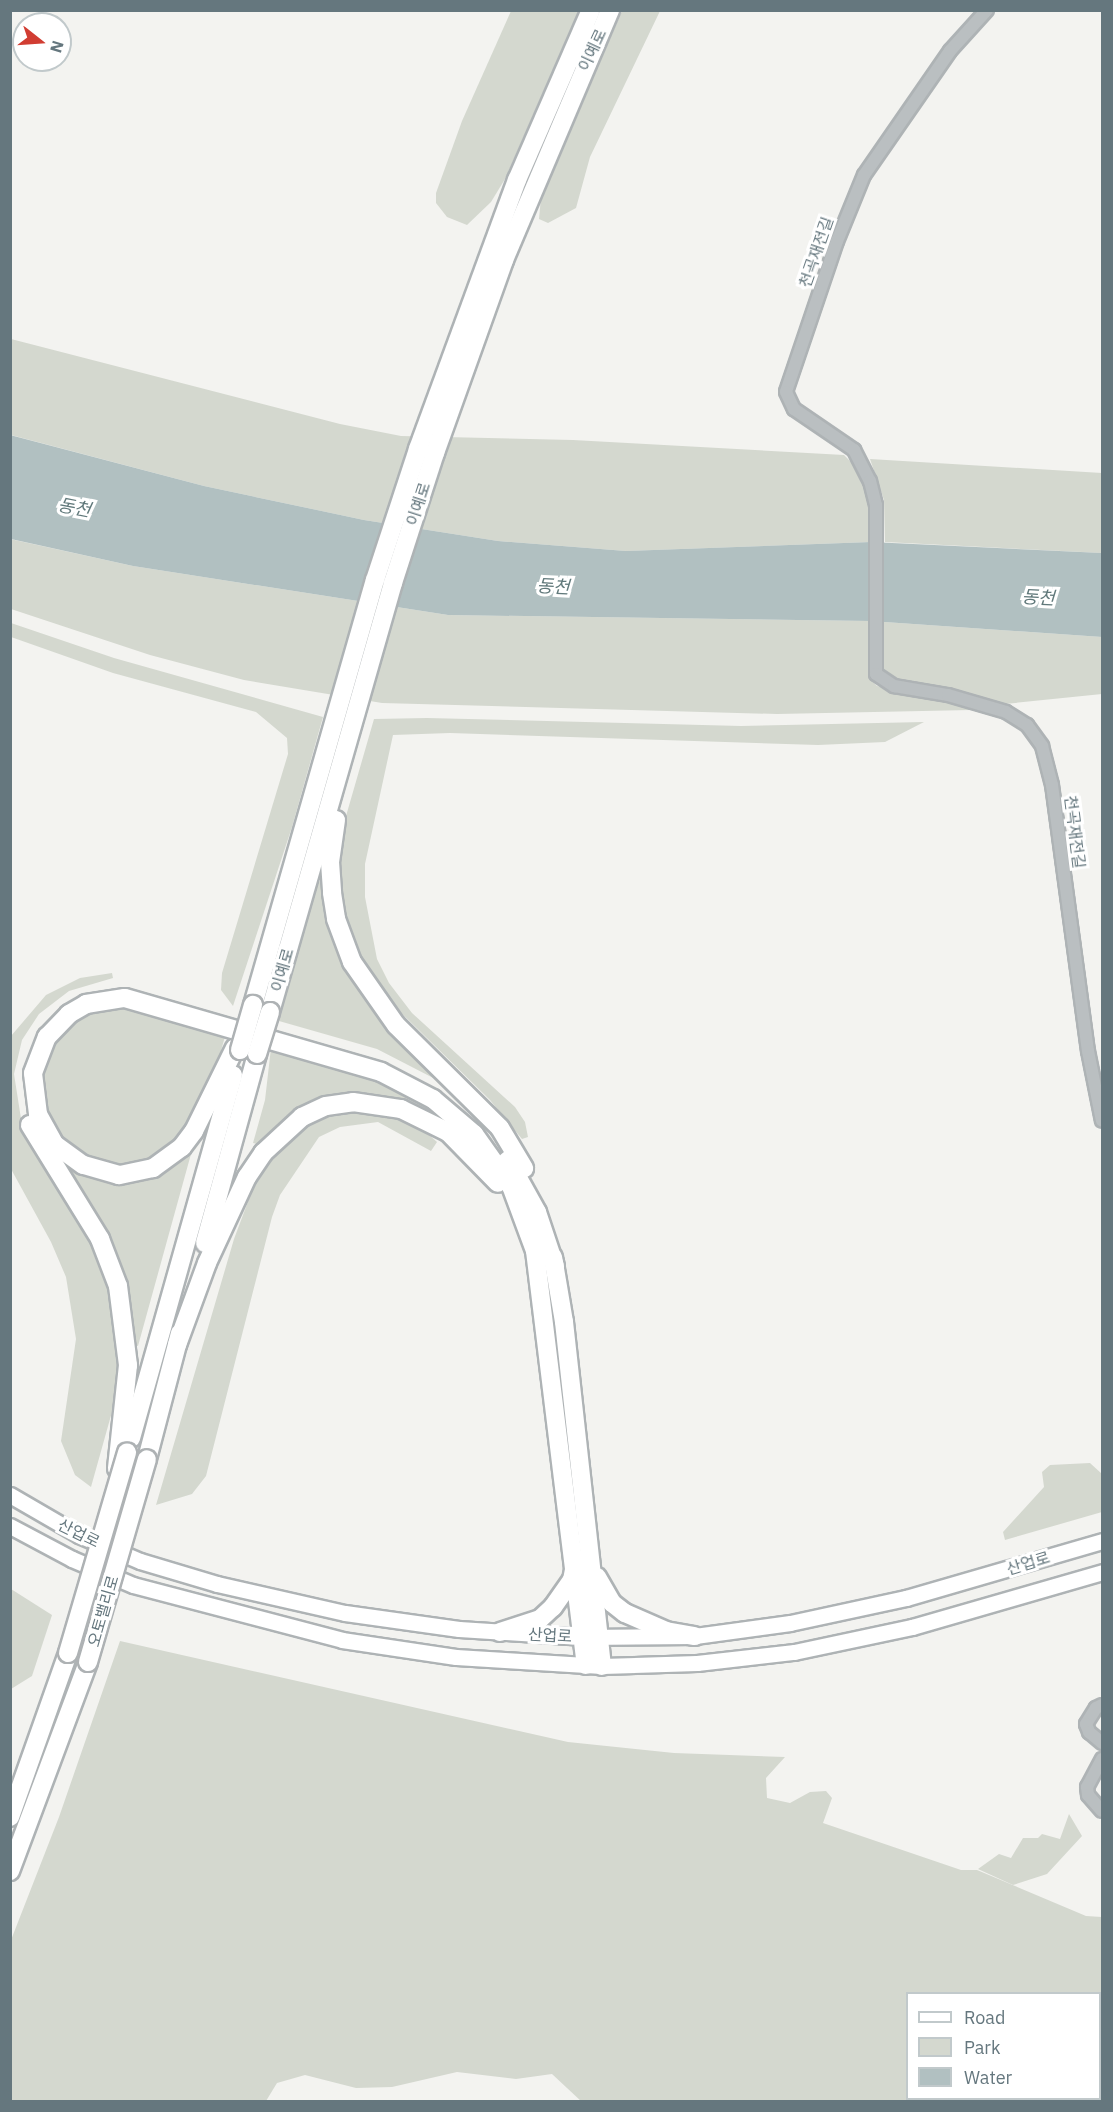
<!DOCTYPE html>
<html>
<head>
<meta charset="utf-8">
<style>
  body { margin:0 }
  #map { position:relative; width:1113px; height:2112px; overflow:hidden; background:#f3f3f0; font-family:"IBM Plex Sans","Noto Sans KR",sans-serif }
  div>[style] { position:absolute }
  .green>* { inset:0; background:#d4d8cf }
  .water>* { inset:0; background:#b1c0c1 }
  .roads { filter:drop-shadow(2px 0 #aeb3b5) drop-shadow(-2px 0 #aeb3b5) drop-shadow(0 2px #aeb3b5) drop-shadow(0 -2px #aeb3b5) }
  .minor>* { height:12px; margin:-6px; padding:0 6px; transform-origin:6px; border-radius:6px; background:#babfc1 }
  .major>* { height:15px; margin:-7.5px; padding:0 7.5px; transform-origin:7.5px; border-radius:7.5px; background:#fff }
  .highway>* { height:18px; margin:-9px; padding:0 9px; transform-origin:9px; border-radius:9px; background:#fff }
  .bridges { filter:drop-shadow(2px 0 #aeb2b4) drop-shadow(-2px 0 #aeb2b4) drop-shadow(0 2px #aeb2b4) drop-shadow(0 -2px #aeb2b4) }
  .highway-bridge>* { height:18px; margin:-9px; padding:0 9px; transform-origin:9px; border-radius:9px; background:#fff }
  span { translate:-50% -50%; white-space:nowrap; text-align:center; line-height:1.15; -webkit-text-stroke:6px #fff; paint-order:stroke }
  .street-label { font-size:16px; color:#65777e }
  .water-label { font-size:18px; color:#61797b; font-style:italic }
  .frame { position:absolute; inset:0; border:12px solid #65777e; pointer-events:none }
  .legend { position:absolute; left:906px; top:1992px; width:195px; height:108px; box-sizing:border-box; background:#fff; border:2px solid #c1c9cb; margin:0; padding:8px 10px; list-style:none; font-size:18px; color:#65777e }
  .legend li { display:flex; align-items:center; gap:12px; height:30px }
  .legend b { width:30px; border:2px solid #c1c9cb }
  .north { position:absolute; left:12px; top:12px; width:60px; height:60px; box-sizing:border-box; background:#fff; border:2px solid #c1c9cb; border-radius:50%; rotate:107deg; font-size:16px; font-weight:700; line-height:24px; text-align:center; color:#65777e }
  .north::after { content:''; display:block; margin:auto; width:21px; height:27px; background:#d13d32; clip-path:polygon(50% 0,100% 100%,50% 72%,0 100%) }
</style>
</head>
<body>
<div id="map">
  <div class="green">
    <i style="clip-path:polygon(511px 11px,579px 11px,505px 179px,491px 202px,467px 225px,447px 217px,436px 203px,436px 193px,462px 121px)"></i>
    <i style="clip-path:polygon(622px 11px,660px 11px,590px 157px,576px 208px,548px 223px,539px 219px,541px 197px)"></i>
    <i style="clip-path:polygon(11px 339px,340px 424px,401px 436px,573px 440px,844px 455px,855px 466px,870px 503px,871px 542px,626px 551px,498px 541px,364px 520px,204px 486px,11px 435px)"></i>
    <i style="clip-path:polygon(870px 459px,1102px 473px,1102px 553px,885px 542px,884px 500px)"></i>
    <i style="clip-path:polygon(10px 539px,133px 566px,448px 615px,870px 621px,1102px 637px,1102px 694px,1005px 704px,898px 681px,870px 661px,871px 680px,877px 686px,971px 705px,971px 710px,777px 714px,382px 703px,244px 680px,150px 655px,11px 609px)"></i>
    <i style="clip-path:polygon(11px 623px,114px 658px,323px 717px,292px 827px,233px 1006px,221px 990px,222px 973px,288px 754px,287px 738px,256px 712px,113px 673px,11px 637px)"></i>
    <i style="clip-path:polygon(427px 718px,741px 726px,924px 722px,885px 742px,818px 745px,450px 733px,393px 735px,365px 864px,365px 897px,377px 959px,389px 983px,412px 1013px,515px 1107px,525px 1122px,528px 1137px,522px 1139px,490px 1100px,381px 993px,354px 947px,348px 927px,340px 878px,340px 852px,344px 823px,374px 719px)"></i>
    <i style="clip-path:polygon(318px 881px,323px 882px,326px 913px,350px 974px,369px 1003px,441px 1082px,377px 1049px,279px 1021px)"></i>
    <i style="clip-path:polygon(112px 973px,113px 978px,69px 991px,39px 1014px,22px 1040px,14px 1074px,22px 1125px,33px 1150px,94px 1247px,115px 1307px,120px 1338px,117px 1394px,91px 1487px,75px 1475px,61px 1441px,76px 1339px,66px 1277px,51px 1242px,11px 1169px,11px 1036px,46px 995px,80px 978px)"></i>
    <i style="clip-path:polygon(124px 1004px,226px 1033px,215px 1072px,193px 1120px,175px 1144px,151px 1160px,111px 1165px,83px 1157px,63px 1141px,48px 1121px,38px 1084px,47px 1048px,80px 1013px)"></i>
    <i style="clip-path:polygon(271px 1048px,365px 1074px,434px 1108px,428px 1115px,352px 1097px,262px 1145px,253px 1143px,265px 1100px)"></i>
    <i style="clip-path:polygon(365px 1110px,391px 1114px,419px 1126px,437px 1142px,431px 1151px,378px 1122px,340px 1127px,319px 1137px,280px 1195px,272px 1217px,206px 1476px,192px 1494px,156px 1505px,234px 1239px,252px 1191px,274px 1155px,306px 1126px,331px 1115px)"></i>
    <i style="clip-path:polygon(187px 1152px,191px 1154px,138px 1346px,134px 1345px,119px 1258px,97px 1214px,65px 1168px,104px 1181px,130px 1182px,160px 1174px)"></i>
    <i style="clip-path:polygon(1090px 1463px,1102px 1474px,1102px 1512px,1005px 1540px,1003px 1532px,1044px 1487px,1042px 1472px,1050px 1465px)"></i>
    <i style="clip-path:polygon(11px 1589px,52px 1615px,32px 1676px,11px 1689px)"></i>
    <i style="clip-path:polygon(evenodd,120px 1641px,568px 1742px,674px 1753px,785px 1757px,766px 1778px,767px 1798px,790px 1803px,810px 1792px,826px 1791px,832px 1798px,823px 1823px,961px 1870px,977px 1870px,1086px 1916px,1102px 1917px,1102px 2101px,582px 2102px,552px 2074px,516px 2079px,457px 2072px,392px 2087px,356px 2088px,305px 2075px,277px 2083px,266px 2101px,11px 2101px,11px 1940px,59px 1817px,120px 1641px,908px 1994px,1100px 1994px,1100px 2098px,908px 2098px,908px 1994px)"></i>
    <i style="clip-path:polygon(1069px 1814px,1082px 1836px,1047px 1874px,1013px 1885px,978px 1869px,999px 1854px,1011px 1858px,1023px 1838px,1038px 1838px,1042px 1834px,1060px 1839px)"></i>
  </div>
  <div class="water">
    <i style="clip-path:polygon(10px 435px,204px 486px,364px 520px,498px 541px,626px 551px,871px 542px,1102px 553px,1102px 637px,870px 621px,448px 615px,133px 566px,11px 539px)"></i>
  </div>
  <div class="roads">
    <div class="minor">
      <i style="left:987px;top:10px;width:55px;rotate:132.1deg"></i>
      <i style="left:950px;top:51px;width:151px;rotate:124.7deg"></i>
      <i style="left:864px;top:175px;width:71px;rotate:112.2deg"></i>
      <i style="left:837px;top:241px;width:159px;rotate:108.7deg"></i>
      <i style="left:786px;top:392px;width:19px;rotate:65deg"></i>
      <i style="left:794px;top:409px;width:73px;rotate:34.3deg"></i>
      <i style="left:854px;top:450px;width:35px;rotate:63deg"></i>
      <i style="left:870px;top:481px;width:25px;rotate:76deg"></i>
      <i style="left:876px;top:505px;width:169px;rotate:90deg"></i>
      <i style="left:876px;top:674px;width:22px;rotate:34deg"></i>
      <i style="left:894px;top:686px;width:55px;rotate:9.5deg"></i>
      <i style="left:948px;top:695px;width:60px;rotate:16.3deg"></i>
      <i style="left:1006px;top:712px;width:25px;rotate:32deg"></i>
      <i style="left:1027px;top:725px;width:26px;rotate:54deg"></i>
      <i style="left:1042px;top:746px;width:40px;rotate:75.6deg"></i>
      <i style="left:1052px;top:785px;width:268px;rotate:82.3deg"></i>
      <i style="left:1088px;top:1051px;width:71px;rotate:78.7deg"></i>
      <i style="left:1102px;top:1705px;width:7px;rotate:153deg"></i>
      <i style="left:1096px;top:1708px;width:19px;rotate:122deg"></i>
      <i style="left:1086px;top:1724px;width:9px;rotate:69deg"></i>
      <i style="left:1089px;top:1732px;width:17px;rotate:40deg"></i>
      <i style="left:1102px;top:1759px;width:32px;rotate:118deg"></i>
      <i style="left:1087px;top:1787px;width:8px;rotate:83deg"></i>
      <i style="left:1088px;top:1795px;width:21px;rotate:49deg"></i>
    </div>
    <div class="major">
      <i style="left:10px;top:1495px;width:80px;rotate:30.1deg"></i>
      <i style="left:79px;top:1535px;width:66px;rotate:23.1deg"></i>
      <i style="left:140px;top:1561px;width:80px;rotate:16.6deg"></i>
      <i style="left:217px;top:1584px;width:131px;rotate:12.8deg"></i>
      <i style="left:345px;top:1613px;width:115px;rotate:8deg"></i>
      <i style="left:459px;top:1629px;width:125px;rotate:3.7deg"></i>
      <i style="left:584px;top:1637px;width:111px;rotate:-0.5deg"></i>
      <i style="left:695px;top:1636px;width:96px;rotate:-7.8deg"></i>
      <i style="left:790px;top:1623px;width:119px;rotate:-12.2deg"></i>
      <i style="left:906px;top:1598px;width:204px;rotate:-16.2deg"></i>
      <i style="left:10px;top:1526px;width:70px;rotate:28deg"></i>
      <i style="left:72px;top:1559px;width:66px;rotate:23.1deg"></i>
      <i style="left:133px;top:1585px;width:216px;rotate:14.7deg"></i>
      <i style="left:342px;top:1640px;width:115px;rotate:8.5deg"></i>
      <i style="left:456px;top:1657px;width:146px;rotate:3.5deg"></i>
      <i style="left:602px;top:1666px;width:95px;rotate:-1.8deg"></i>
      <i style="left:697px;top:1663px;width:98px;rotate:-6.5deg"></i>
      <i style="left:794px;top:1652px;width:121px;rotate:-12deg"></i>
      <i style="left:912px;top:1627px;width:198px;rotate:-16.1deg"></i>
    </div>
    <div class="highway">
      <i style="left:336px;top:820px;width:42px;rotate:98.1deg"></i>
      <i style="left:330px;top:862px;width:31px;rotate:86deg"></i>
      <i style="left:332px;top:893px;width:26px;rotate:81deg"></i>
      <i style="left:336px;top:919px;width:46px;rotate:69.6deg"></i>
      <i style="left:352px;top:962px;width:77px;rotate:55.1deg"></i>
      <i style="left:396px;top:1025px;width:146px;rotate:44.7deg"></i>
      <i style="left:500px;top:1128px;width:47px;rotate:59deg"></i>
      <i style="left:253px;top:1005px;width:442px;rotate:-74deg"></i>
      <i style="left:375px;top:580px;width:138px;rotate:-71.8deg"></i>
      <i style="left:418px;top:449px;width:287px;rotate:-69.8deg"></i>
      <i style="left:517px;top:180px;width:185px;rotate:-66.5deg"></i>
      <i style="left:270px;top:1012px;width:446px;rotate:-74deg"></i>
      <i style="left:393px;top:583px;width:137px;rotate:-72.1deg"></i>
      <i style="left:435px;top:453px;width:205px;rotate:-70.3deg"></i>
      <i style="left:504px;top:260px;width:272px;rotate:-67deg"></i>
      <i style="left:235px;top:1048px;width:93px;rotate:116.3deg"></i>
      <i style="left:194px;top:1131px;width:20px;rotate:127deg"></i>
      <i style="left:182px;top:1147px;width:36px;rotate:144deg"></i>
      <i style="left:153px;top:1168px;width:35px;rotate:168deg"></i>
      <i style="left:119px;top:1175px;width:37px;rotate:-164deg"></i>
      <i style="left:83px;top:1165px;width:34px;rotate:-144deg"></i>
      <i style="left:55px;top:1145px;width:35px;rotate:-119deg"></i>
      <i style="left:38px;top:1114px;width:41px;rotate:-97deg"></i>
      <i style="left:33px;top:1073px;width:39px;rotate:-69deg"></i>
      <i style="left:47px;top:1037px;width:32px;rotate:-46deg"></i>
      <i style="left:69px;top:1014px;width:20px;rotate:-30deg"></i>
      <i style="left:86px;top:1004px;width:39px;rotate:-9deg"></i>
      <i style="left:125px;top:998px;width:266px;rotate:16.1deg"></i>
      <i style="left:381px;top:1072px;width:59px;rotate:27.4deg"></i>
      <i style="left:433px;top:1099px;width:54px;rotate:40.5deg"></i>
      <i style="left:474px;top:1134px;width:64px;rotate:54.6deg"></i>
      <i style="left:511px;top:1186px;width:69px;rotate:69.7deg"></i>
      <i style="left:535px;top:1251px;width:417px;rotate:83deg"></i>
      <i style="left:30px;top:1125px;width:134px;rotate:58.4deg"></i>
      <i style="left:100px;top:1239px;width:50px;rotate:69deg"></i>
      <i style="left:118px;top:1286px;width:80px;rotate:82.8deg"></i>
      <i style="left:128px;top:1365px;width:104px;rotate:96.1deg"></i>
      <i style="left:508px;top:1160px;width:60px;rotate:60.9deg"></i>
      <i style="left:537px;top:1212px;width:57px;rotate:71.6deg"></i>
      <i style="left:205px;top:1243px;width:196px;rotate:-74.6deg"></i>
      <i style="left:553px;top:1257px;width:66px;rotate:80.4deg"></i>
      <i style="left:564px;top:1322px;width:346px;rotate:83.7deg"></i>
      <i style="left:177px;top:1345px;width:87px;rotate:-69.9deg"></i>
      <i style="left:207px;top:1263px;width:95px;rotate:-65.1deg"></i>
      <i style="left:247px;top:1177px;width:29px;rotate:-56deg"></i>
      <i style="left:263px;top:1153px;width:53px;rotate:-42.7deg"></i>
      <i style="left:302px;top:1117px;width:26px;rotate:-25deg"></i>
      <i style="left:326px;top:1106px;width:27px;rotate:-8deg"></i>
      <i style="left:353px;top:1102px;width:49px;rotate:8.3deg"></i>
      <i style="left:401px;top:1109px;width:52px;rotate:26.1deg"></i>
      <i style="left:448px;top:1132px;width:71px;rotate:45.6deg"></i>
      <i style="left:131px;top:1438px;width:377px;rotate:-74.3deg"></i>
      <i style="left:147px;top:1459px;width:130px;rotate:-75.3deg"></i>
      <i style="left:597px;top:1577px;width:30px;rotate:60deg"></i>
      <i style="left:612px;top:1603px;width:16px;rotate:38deg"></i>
      <i style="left:625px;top:1613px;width:45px;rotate:23.7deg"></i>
      <i style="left:666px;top:1631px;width:29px;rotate:10deg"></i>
      <i style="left:500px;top:1632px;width:42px;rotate:-18deg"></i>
      <i style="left:540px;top:1619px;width:18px;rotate:-43deg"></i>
      <i style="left:553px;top:1607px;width:33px;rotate:-55deg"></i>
      <i style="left:572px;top:1580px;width:10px;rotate:-79deg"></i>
      <i style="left:10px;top:1817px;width:174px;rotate:-70.5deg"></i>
      <i style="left:10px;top:1871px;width:223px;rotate:-69.5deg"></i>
    </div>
  </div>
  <div class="bridges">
    <div class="highway-bridge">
      <i style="left:240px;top:1050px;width:47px;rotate:-73.9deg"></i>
      <i style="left:257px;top:1054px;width:44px;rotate:-72.8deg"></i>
      <i style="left:68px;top:1653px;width:209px;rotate:-73.6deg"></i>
      <i style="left:88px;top:1662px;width:211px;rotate:-73.8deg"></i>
    </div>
  </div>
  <div class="street-label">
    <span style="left:592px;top:50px;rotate:-65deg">이예로</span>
    <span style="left:816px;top:252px;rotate:-71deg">천곡재전길</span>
    <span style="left:418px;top:504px;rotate:-72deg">이예로</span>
    <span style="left:1075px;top:832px;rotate:83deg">천곡재전길</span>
    <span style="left:282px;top:970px;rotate:-74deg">이예로</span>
    <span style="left:79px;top:1533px;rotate:26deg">산업로</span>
    <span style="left:1028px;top:1563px;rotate:-17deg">산업로</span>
    <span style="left:103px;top:1611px;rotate:-74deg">오토밸리로</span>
    <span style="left:550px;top:1635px;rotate:3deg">산업로</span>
  </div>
  <div class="water-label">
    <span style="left:74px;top:508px;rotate:11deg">동천</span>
    <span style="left:553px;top:587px;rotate:3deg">동천</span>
    <span style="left:1038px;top:598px;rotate:3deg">동천</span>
  </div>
  <div class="frame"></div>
  <ul class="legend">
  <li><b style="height:8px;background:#fff"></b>Road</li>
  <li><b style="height:16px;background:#d4d8cf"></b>Park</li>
  <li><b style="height:16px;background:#b1c0c1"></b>Water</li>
  </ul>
  <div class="north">N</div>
</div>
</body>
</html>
